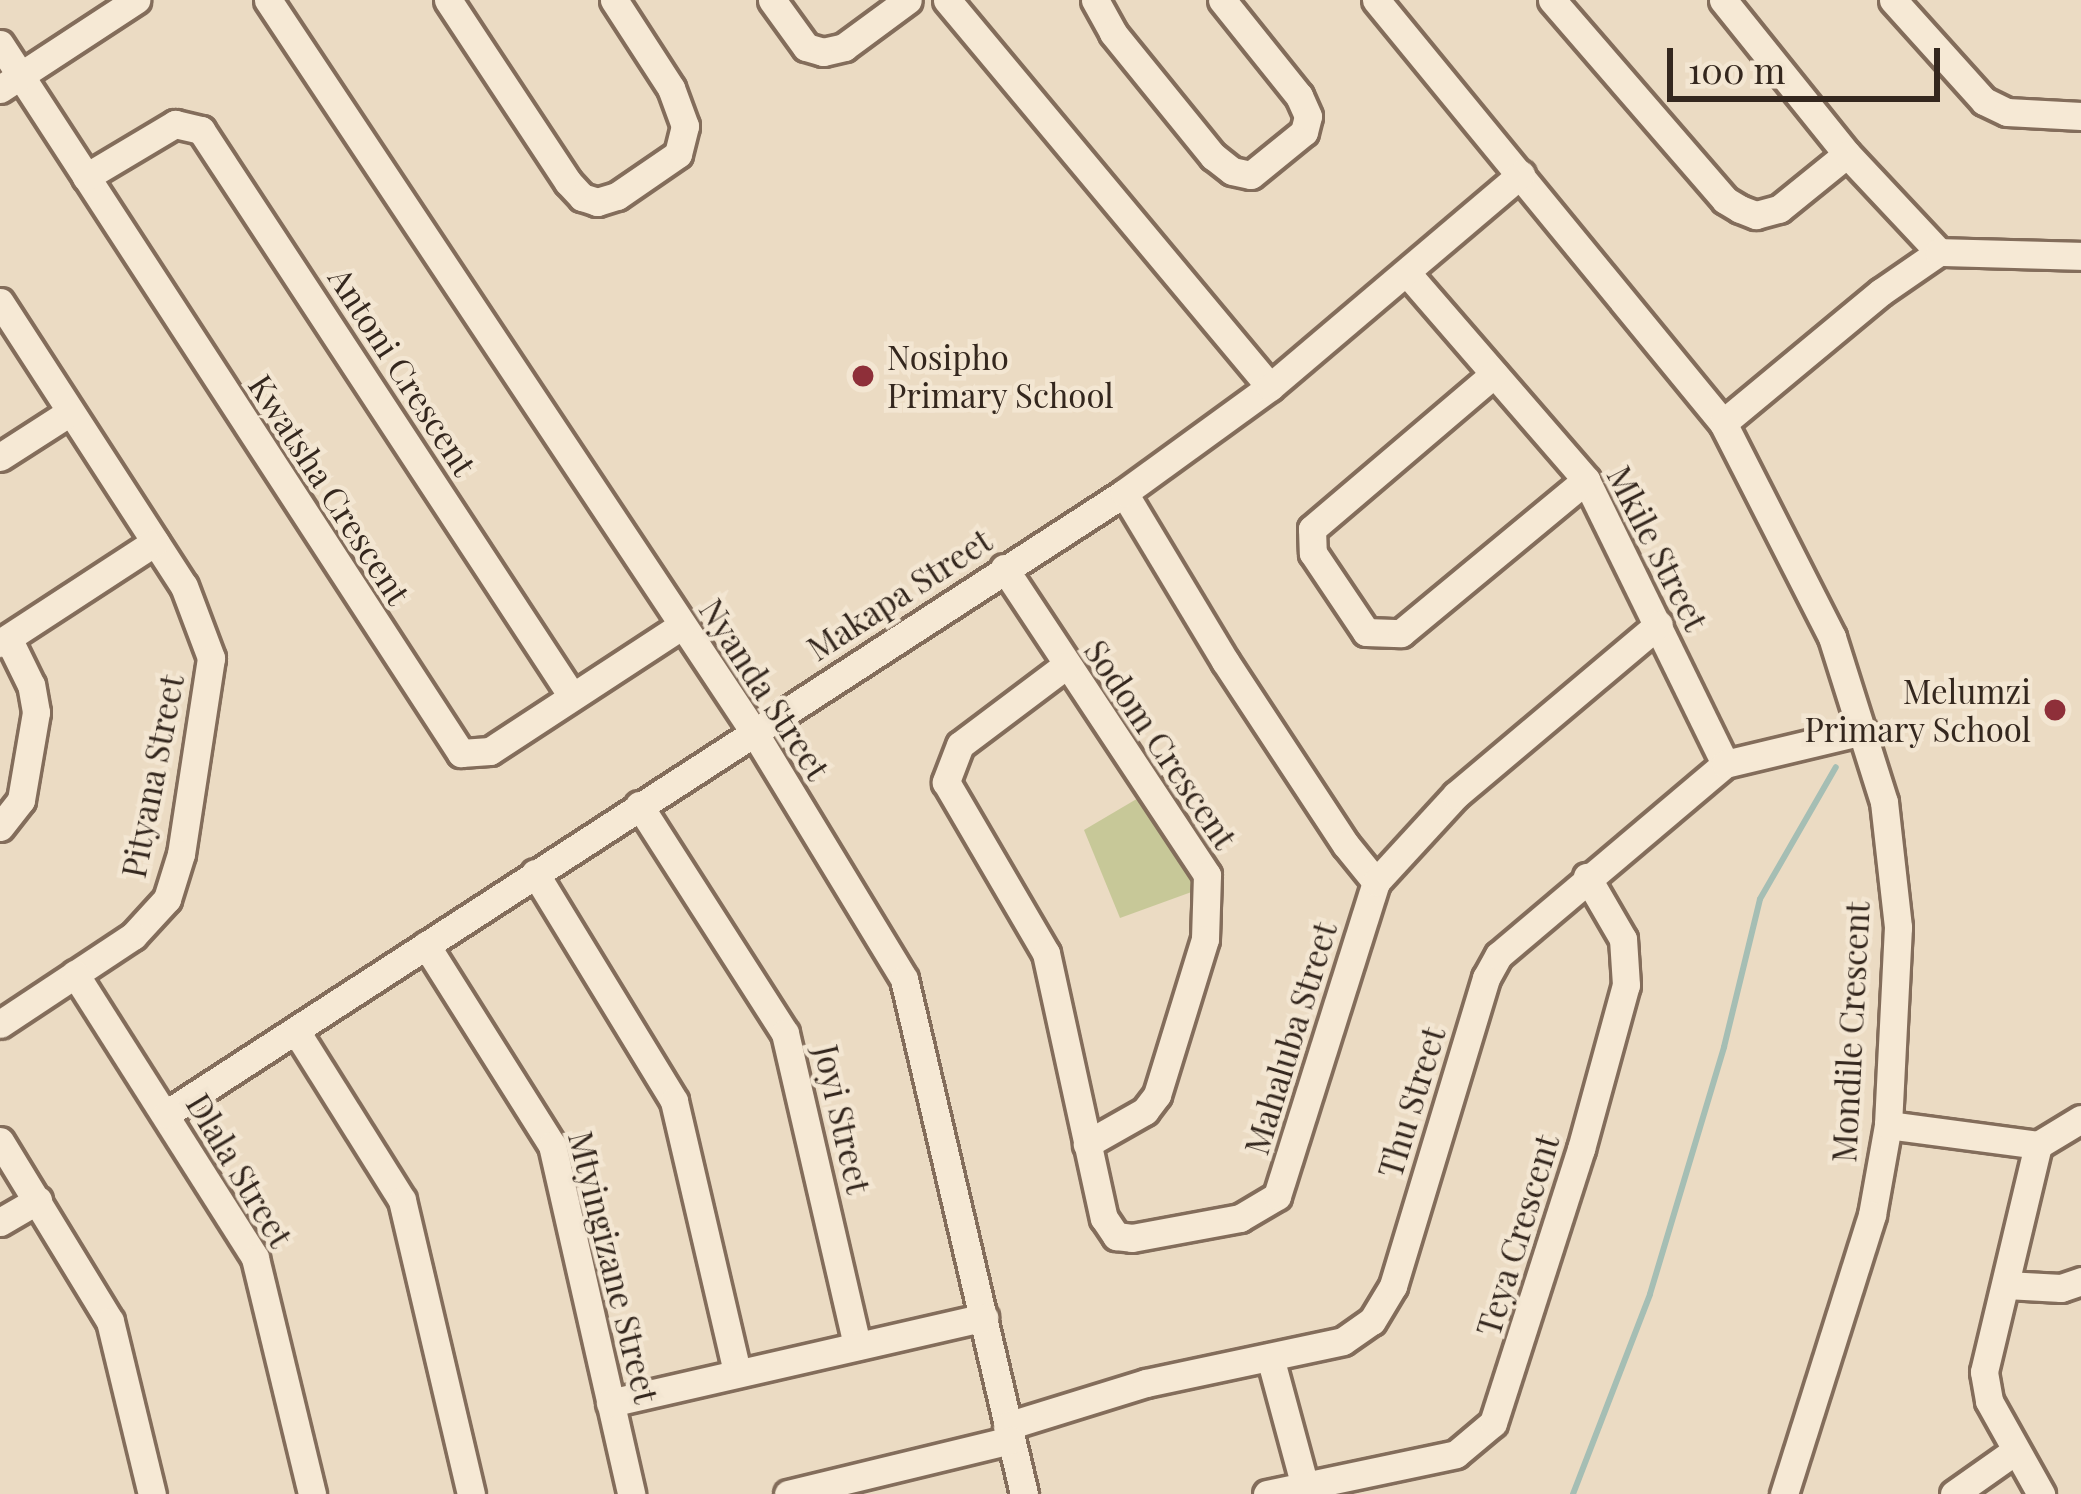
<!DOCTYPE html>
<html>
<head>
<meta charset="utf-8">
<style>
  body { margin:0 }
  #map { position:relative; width:2081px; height:1494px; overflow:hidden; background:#ebdbc3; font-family:"Playfair Display",serif }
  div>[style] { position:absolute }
  .green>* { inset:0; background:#c7c898 }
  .stream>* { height:6px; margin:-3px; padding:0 3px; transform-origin:3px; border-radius:3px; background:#a5beb4 }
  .roads { filter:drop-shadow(3px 0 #836d5b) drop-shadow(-3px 0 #836d5b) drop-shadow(0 3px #836d5b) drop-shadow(0 -3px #836d5b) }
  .minor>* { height:27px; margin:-13.5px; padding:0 13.5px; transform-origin:13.5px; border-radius:13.5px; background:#f6e9d5 }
  .dots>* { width:33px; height:33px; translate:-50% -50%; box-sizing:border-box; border:6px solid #f3e6d2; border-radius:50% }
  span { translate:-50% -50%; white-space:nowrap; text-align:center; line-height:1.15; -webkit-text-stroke:9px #f3e6d2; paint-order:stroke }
  .poi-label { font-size:33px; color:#34271e }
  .left { translate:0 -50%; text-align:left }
  .right { translate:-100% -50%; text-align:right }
  .street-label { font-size:33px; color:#34271e }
  .scale { position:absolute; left:1667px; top:48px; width:273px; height:54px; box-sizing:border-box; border:6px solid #34271e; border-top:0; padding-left:15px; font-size:36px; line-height:42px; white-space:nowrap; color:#34271e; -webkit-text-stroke:9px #f3e6d2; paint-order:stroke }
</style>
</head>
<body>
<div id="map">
  <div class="green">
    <i style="clip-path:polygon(1140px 797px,1197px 890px,1120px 918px,1084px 830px)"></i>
  </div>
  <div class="stream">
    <i style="left:1573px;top:1494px;width:214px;rotate:-68.9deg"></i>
    <i style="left:1650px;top:1294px;width:258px;rotate:-73.3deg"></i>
    <i style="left:1724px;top:1047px;width:152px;rotate:-76.3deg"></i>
    <i style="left:1760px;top:899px;width:152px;rotate:-60.1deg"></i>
  </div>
  <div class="roads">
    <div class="minor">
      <i style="left:268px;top:0;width:879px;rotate:56.42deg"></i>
      <i style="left:754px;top:732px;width:289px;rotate:58.7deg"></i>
      <i style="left:904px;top:979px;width:529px;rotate:76.88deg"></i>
      <i style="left:448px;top:0;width:218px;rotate:56.6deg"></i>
      <i style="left:568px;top:182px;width:21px;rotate:47deg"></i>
      <i style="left:582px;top:197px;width:16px;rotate:18deg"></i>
      <i style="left:597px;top:202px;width:21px;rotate:-17deg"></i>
      <i style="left:617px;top:196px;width:74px;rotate:-34.5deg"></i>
      <i style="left:678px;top:154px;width:29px;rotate:-76deg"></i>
      <i style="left:685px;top:126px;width:40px;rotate:-110.2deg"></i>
      <i style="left:671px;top:88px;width:105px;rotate:-122.9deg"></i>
      <i style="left:772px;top:0;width:58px;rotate:54.1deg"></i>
      <i style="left:806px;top:47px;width:18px;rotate:16deg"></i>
      <i style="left:823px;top:52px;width:22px;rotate:-13deg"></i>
      <i style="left:844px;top:47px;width:79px;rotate:-36.3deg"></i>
      <i style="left:947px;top:0;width:504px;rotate:50.15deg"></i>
      <i style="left:1095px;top:0;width:38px;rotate:61deg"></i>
      <i style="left:1113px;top:33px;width:159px;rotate:50.9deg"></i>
      <i style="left:1213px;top:156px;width:24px;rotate:38deg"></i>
      <i style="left:1232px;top:171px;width:19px;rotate:12deg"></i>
      <i style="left:1251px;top:175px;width:68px;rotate:-39.1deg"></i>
      <i style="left:1304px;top:132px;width:16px;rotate:-76deg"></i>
      <i style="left:1308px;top:116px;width:22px;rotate:-114deg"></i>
      <i style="left:1299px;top:96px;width:123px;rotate:-128.7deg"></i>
      <i style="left:1376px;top:0;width:547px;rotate:50.64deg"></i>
      <i style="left:1723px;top:423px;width:240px;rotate:63deg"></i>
      <i style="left:1832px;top:637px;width:173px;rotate:72.5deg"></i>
      <i style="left:1884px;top:802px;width:126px;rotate:83.6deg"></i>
      <i style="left:1898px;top:927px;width:198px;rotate:92.9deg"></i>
      <i style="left:1888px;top:1125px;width:91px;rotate:100.1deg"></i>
      <i style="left:1872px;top:1215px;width:293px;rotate:107.5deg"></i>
      <i style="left:1552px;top:0;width:264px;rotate:49.1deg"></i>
      <i style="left:1725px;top:200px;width:17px;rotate:31deg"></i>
      <i style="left:1740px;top:209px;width:17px;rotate:21deg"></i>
      <i style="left:1756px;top:215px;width:24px;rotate:-15deg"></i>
      <i style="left:1779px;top:209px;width:87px;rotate:-39deg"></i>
      <i style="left:1723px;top:0;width:198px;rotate:51.2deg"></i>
      <i style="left:1847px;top:154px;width:134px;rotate:46.8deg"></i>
      <i style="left:1893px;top:0;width:136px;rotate:48deg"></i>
      <i style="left:1984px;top:101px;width:25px;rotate:26deg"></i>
      <i style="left:2007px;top:112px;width:74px;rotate:3.1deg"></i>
      <i style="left:0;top:44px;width:846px;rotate:56.97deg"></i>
      <i style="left:461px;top:753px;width:29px;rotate:-4deg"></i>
      <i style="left:490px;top:751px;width:228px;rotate:-33.2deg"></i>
      <i style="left:0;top:89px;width:163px;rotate:-33.2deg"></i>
      <i style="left:86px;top:177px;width:104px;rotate:-30.8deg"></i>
      <i style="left:175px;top:124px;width:27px;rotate:13deg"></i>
      <i style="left:201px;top:130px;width:677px;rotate:56.76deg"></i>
      <i style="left:1407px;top:273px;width:274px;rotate:49.1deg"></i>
      <i style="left:1586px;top:480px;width:316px;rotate:63.9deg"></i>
      <i style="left:0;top:302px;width:338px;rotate:57.1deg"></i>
      <i style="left:184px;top:586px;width:77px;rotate:69.4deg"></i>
      <i style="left:211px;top:658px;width:198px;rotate:98.7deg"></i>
      <i style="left:181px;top:854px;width:47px;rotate:107.3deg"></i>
      <i style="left:167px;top:899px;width:50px;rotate:132.6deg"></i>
      <i style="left:133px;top:936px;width:159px;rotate:146.5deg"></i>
      <i style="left:1494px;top:374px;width:239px;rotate:139.6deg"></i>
      <i style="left:1312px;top:529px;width:24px;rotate:88deg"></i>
      <i style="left:1313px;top:553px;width:95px;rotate:56.1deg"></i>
      <i style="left:1366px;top:632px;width:35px;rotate:2deg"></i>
      <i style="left:1401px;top:633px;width:240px;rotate:-39.6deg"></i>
      <i style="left:1723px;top:423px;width:205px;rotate:-39.7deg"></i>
      <i style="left:1881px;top:292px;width:70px;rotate:-34.6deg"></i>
      <i style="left:1939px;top:252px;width:142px;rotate:1.6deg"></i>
      <i style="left:0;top:457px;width:83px;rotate:-32.7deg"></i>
      <i style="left:1124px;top:493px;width:196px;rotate:59deg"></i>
      <i style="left:1225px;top:661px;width:220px;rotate:56.7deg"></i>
      <i style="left:1346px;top:845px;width:48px;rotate:51deg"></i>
      <i style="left:1004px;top:568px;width:368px;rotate:56.5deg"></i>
      <i style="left:1207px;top:875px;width:64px;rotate:91.8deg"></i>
      <i style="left:1205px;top:939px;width:163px;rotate:107.1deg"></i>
      <i style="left:1157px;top:1095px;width:20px;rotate:127deg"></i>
      <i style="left:1145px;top:1111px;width:67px;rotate:150.4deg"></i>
      <i style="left:0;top:643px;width:185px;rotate:-33.1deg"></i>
      <i style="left:1065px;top:666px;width:131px;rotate:143deg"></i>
      <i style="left:960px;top:745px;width:40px;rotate:111deg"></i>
      <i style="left:946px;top:782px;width:198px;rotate:59.7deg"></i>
      <i style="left:1046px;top:953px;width:271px;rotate:77.7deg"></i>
      <i style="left:1104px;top:1218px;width:22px;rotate:56deg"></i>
      <i style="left:1116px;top:1236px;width:16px;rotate:7deg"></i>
      <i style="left:1132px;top:1238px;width:110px;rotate:-10.5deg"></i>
      <i style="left:1240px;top:1218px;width:43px;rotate:-30.7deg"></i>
      <i style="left:1277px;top:1196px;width:329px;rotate:-72.5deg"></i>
      <i style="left:1376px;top:882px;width:118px;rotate:-47.4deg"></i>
      <i style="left:1456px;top:795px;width:265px;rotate:-40.1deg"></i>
      <i style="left:639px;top:805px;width:271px;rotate:57.4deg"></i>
      <i style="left:785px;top:1033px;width:321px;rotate:77deg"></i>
      <i style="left:0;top:827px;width:34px;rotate:-52deg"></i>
      <i style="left:21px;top:800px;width:89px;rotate:-80.3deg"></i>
      <i style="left:36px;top:712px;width:27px;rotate:-100deg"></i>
      <i style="left:31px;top:685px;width:52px;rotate:-116.1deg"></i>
      <i style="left:535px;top:873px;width:267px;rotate:58.6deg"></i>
      <i style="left:674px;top:1101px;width:278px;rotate:76.9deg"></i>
      <i style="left:426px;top:945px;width:236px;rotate:57.8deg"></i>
      <i style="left:552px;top:1145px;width:358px;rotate:77.2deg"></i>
      <i style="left:75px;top:974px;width:336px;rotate:57.6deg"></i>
      <i style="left:255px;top:1258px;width:243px;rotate:76.4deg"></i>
      <i style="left:296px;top:1031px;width:199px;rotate:57.9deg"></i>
      <i style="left:402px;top:1200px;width:302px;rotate:76.8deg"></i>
      <i style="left:166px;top:1114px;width:1142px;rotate:-32.95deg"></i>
      <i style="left:1124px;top:493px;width:180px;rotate:-36deg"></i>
      <i style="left:1270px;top:387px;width:329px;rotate:-40.3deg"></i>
      <i style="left:1888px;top:1125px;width:151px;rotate:7.6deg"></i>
      <i style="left:2038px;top:1145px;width:50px;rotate:-31.2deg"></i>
      <i style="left:0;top:1141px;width:211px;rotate:58.6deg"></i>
      <i style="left:110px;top:1321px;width:178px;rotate:76.4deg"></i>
      <i style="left:2038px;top:1145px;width:233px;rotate:103.4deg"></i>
      <i style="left:1984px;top:1372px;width:29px;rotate:80deg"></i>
      <i style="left:1989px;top:1401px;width:107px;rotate:60.8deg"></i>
      <i style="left:0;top:1222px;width:44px;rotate:-30.1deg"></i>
      <i style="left:2006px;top:1285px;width:55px;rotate:3.1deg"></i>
      <i style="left:2061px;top:1288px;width:21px;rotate:-19deg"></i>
      <i style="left:1270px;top:1357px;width:142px;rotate:74.9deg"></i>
      <i style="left:610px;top:1403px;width:384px;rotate:-12.9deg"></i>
      <i style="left:1007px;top:1426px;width:145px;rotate:-17.2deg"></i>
      <i style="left:1146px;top:1383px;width:201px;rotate:-12deg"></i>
      <i style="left:1343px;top:1341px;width:35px;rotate:-35deg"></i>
      <i style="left:1372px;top:1321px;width:41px;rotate:-59deg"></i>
      <i style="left:1393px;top:1286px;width:322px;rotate:-73.2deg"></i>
      <i style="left:1486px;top:978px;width:26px;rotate:-61deg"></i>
      <i style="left:1499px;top:955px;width:296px;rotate:-40.2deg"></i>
      <i style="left:1725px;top:764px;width:142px;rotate:-13.4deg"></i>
      <i style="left:788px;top:1494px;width:229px;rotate:-13.6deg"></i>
      <i style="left:1267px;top:1494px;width:193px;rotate:-11.9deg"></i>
      <i style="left:1456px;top:1454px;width:48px;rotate:-40deg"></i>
      <i style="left:1493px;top:1423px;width:288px;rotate:-72.2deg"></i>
      <i style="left:1581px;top:1149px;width:170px;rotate:-74.7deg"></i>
      <i style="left:1626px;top:985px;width:46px;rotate:-93.7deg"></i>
      <i style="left:1623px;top:939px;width:72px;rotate:-120.1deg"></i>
      <i style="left:1954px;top:1494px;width:75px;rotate:-35.2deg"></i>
    </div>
  </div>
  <div class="dots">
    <i style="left:863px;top:376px;background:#8e2f39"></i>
    <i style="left:2055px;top:710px;background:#8e2f39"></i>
  </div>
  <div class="poi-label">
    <span class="left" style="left:887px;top:376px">Nosipho<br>Primary School</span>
    <span class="right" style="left:2031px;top:710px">Melumzi<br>Primary School</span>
  </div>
  <div class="street-label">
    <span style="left:403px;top:371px;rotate:57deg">Antoni Crescent</span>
    <span style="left:330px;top:489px;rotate:57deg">Kwatsha Crescent</span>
    <span style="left:1658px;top:548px;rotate:63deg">Mkile Street</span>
    <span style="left:899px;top:594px;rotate:-33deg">Makapa Street</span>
    <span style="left:765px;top:689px;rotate:57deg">Nyanda Street</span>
    <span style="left:1161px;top:744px;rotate:56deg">Sodom Crescent</span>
    <span style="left:152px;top:776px;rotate:-79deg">Pityana Street</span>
    <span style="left:1850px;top:1032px;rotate:-87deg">Mondile Crescent</span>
    <span style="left:1290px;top:1038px;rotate:-73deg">Mahaluba Street</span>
    <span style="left:1411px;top:1102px;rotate:-73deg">Thu Street</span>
    <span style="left:843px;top:1119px;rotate:77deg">Joyi Street</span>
    <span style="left:240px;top:1170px;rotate:59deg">Dlala Street</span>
    <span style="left:1517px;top:1235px;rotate:-73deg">Teya Crescent</span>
    <span style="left:614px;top:1267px;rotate:76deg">Mtyingizane Street</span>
  </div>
  <div class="scale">100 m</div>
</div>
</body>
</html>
